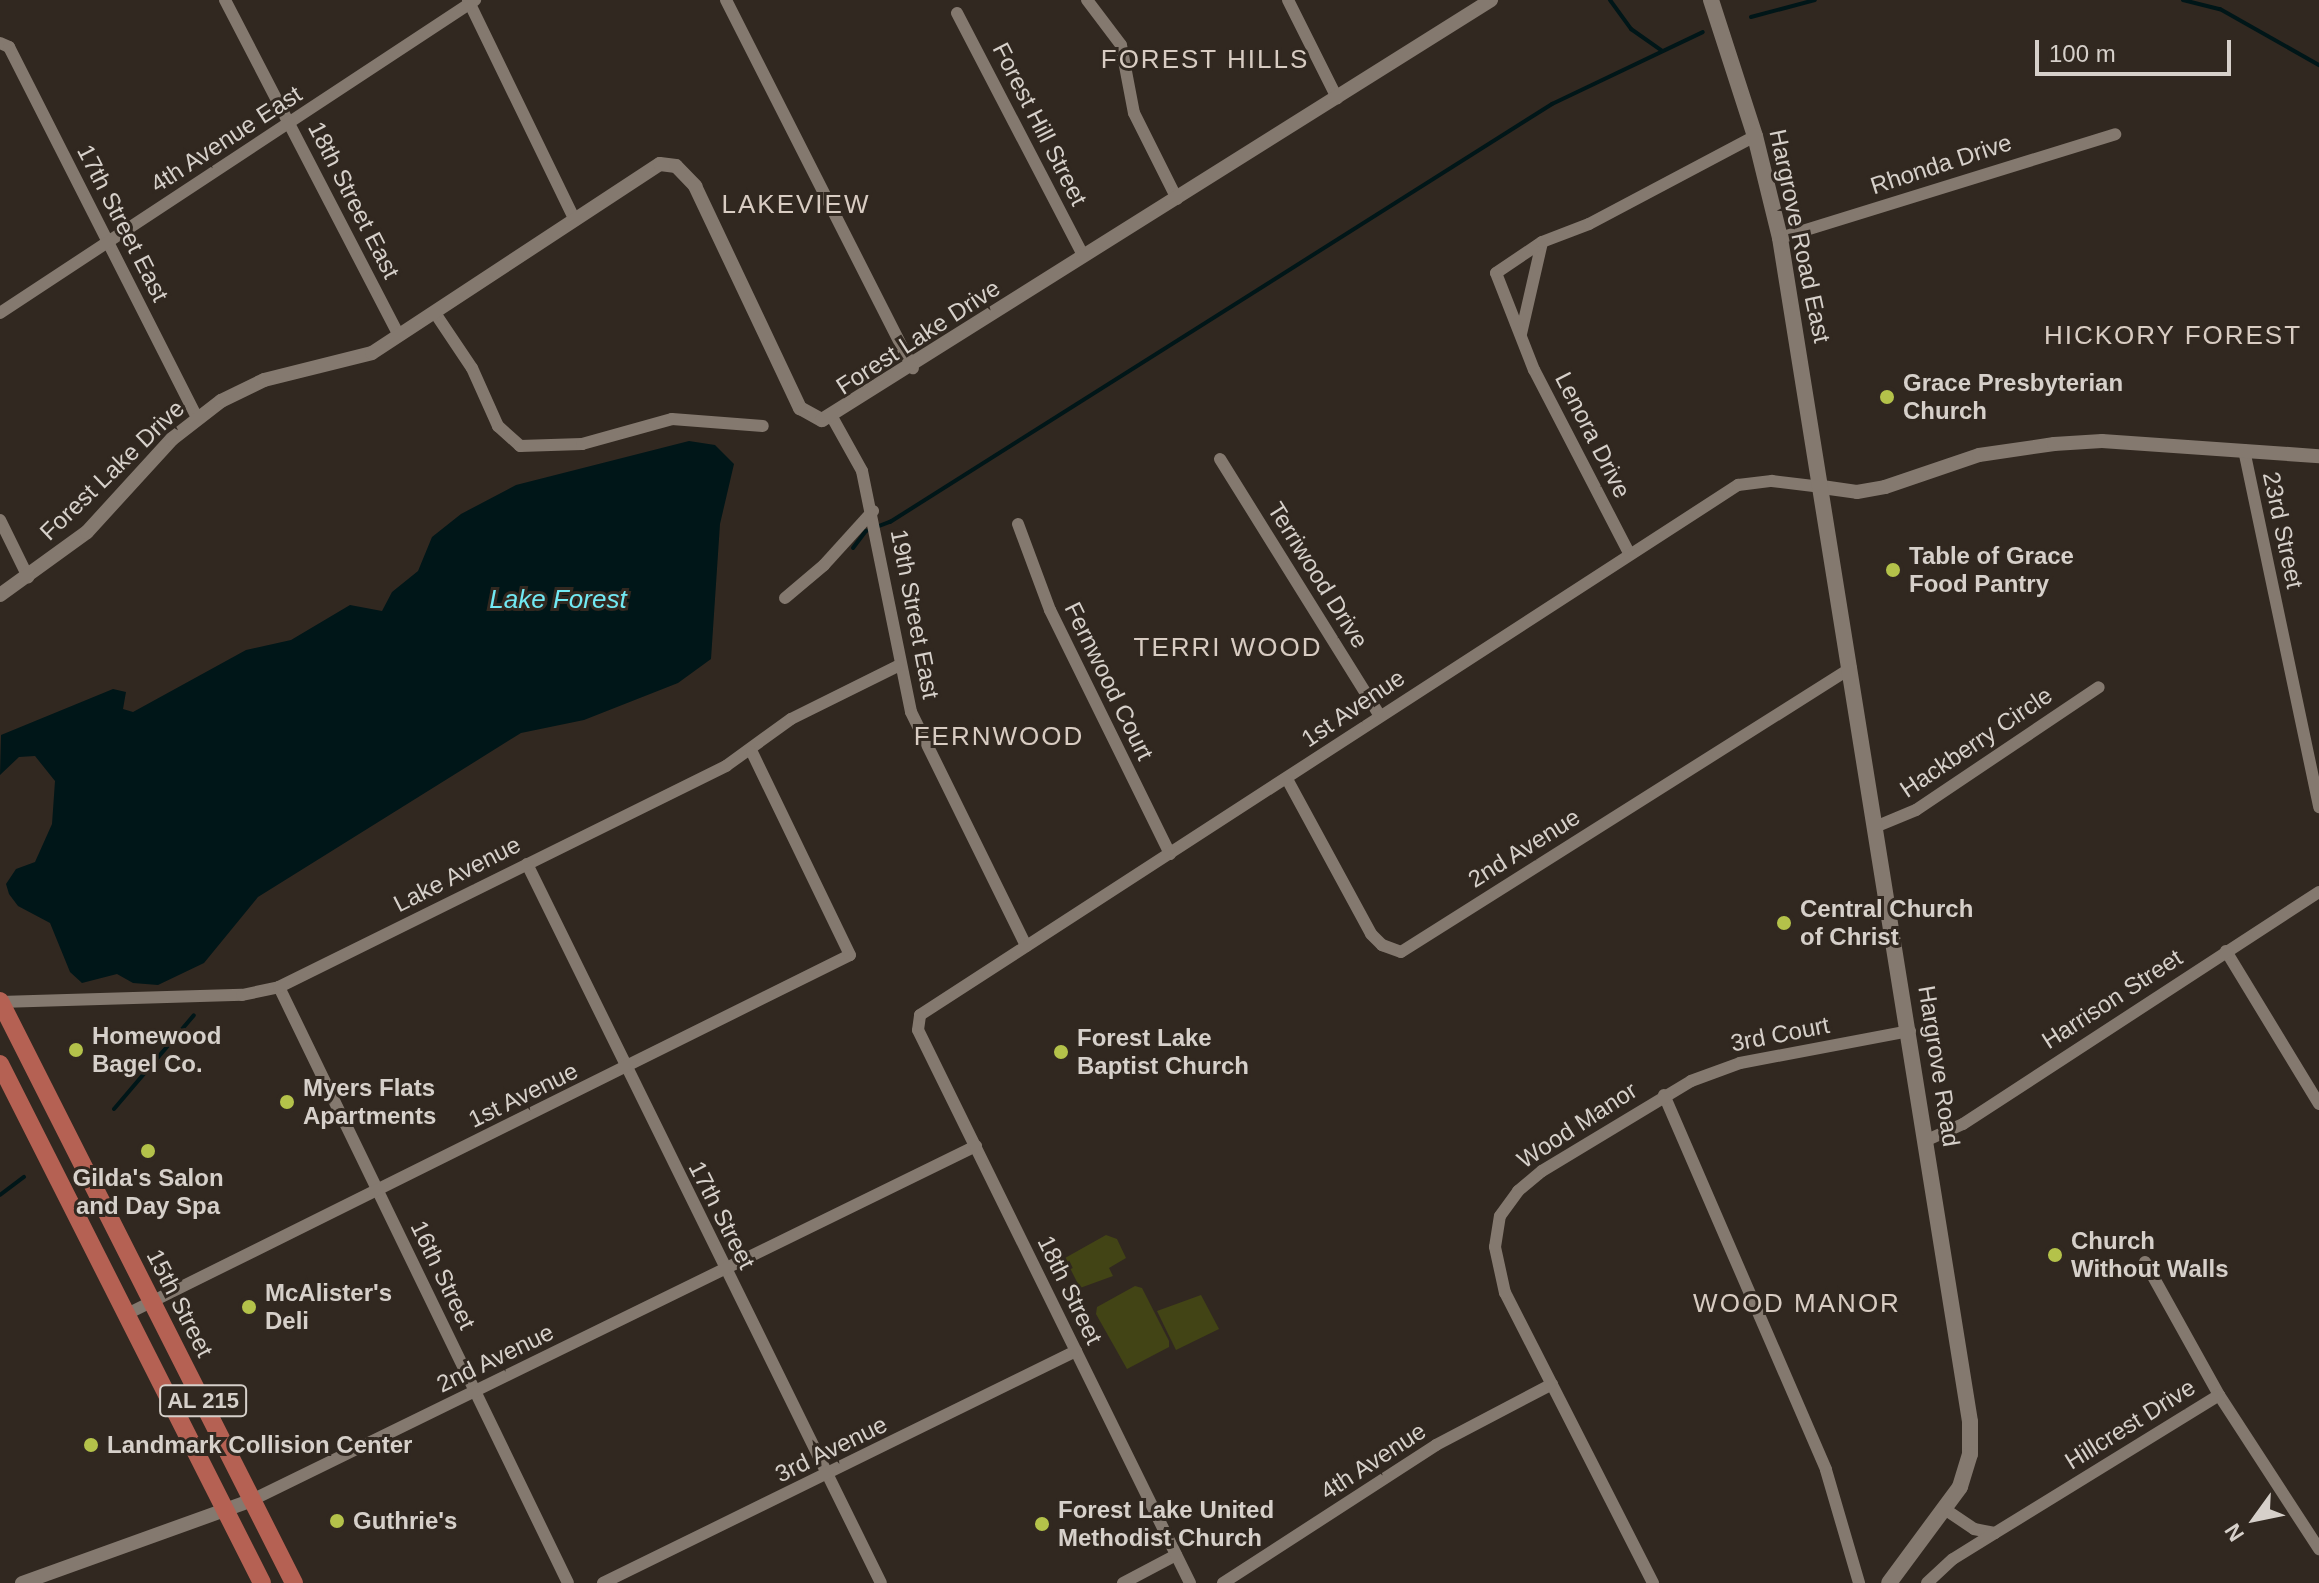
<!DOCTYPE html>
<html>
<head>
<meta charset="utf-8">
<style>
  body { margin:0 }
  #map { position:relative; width:2319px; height:1583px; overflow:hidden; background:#312820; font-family:Helvetica,sans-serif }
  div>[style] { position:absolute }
  .green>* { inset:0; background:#424415 }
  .water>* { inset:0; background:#001618 }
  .stream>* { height:4px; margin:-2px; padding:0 2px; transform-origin:2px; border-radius:2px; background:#001618 }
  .minor>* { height:12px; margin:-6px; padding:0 6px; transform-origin:6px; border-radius:6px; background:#84796f }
  .tertiary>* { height:14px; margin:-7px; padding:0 7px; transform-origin:7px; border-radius:7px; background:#84796f }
  .secondary>* { height:16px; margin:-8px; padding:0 8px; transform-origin:8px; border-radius:8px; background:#84796f }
  .primary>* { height:18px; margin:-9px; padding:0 9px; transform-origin:9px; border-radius:9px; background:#b56153 }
  .dots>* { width:22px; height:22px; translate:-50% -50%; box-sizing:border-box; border:4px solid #312820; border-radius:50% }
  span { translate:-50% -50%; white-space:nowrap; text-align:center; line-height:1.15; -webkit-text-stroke:6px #312820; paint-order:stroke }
  .shield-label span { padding:2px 6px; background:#312820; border:2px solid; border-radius:6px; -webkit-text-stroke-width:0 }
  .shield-label { font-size:22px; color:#d6d0ca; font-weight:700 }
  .street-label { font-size:24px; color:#d6d0ca }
  .poi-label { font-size:24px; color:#d6d0ca; font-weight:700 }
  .left { translate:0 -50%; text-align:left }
  .neighbourhood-label { font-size:26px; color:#d8ccc2; letter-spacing:2px }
  .water-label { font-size:26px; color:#71e9f3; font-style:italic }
  .north { position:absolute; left:2215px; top:1479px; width:80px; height:80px; -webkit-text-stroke:6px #312820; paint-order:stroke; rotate:237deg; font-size:22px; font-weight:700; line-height:32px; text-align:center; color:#d6d0ca }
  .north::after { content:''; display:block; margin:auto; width:28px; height:36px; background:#d6d0ca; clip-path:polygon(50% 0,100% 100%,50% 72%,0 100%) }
  .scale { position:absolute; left:2035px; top:40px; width:196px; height:36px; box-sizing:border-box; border:4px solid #d6d0ca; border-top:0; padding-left:10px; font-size:24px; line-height:28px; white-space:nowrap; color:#d6d0ca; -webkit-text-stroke:6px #312820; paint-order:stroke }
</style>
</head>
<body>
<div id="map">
  <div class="green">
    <i style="clip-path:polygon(1106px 1235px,1117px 1239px,1126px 1258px,1109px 1268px,1113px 1276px,1080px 1288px,1065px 1258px)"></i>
    <i style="clip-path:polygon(1135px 1286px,1142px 1288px,1169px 1341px,1169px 1347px,1127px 1369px,1096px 1314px,1097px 1307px)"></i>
    <i style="clip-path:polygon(1201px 1295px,1219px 1329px,1176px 1350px,1157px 1311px)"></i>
  </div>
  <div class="water">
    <i style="clip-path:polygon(689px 441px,715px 445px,734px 464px,720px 524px,711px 659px,678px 683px,584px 720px,521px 733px,258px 897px,204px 963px,158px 985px,133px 983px,117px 974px,82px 983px,70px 972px,50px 923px,18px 906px,9px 894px,6px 884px,16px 869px,35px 862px,52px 824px,55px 781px,35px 756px,19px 757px,0 775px,1px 735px,113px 689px,126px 692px,123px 709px,133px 712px,246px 650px,291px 640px,350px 605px,382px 611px,392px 592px,418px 571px,432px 537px,461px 514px,516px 485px)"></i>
  </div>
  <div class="stream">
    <i style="left:1610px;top:0;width:36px;rotate:54deg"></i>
    <i style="left:1631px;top:29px;width:38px;rotate:35deg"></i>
    <i style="left:2183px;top:0;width:38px;rotate:14deg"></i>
    <i style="left:2220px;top:9px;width:114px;rotate:29.5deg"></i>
    <i style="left:1751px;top:17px;width:66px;rotate:-14.9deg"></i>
    <i style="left:853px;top:548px;width:21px;rotate:-53deg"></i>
    <i style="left:866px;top:531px;width:26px;rotate:-21deg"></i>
    <i style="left:890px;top:522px;width:783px;rotate:-32.27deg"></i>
    <i style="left:1552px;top:104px;width:167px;rotate:-25.5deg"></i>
    <i style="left:114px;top:1109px;width:123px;rotate:-49.6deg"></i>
    <i style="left:0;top:1195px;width:30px;rotate:-37deg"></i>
  </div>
  <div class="minor">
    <i style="left:225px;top:0;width:378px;rotate:62.6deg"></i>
    <i style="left:468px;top:0;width:245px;rotate:64.1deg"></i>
    <i style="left:726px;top:0;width:413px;rotate:63.1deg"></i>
    <i style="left:1087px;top:0;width:56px;rotate:52.9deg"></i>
    <i style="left:1121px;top:45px;width:69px;rotate:79.2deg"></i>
    <i style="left:1134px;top:113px;width:96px;rotate:63.4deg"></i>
    <i style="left:1288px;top:0;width:110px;rotate:63.4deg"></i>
    <i style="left:957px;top:13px;width:273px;rotate:62.5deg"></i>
    <i style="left:0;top:43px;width:10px;rotate:24deg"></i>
    <i style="left:9px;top:47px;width:416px;rotate:63.1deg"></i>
    <i style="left:1780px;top:238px;width:351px;rotate:-17.2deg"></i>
    <i style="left:0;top:313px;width:569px;rotate:-33.38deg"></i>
    <i style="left:435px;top:313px;width:66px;rotate:56.1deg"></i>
    <i style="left:472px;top:368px;width:64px;rotate:65.9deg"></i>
    <i style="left:498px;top:426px;width:30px;rotate:42deg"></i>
    <i style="left:520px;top:446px;width:62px;rotate:-1.8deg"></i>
    <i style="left:582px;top:444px;width:93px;rotate:-15.5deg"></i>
    <i style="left:672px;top:419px;width:91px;rotate:4.4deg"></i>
    <i style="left:1521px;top:334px;width:94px;rotate:-77.1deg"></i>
    <i style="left:832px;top:417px;width:62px;rotate:60.9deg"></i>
    <i style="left:862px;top:471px;width:246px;rotate:78.5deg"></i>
    <i style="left:911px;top:712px;width:261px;rotate:63.8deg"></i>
    <i style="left:2244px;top:450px;width:365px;rotate:78.1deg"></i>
    <i style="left:1220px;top:459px;width:301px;rotate:58.1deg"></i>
    <i style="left:0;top:520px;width:64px;rotate:63.8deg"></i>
    <i style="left:1018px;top:524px;width:92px;rotate:69.6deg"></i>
    <i style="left:1050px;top:610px;width:272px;rotate:63.8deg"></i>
    <i style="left:1629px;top:553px;width:206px;rotate:-117.4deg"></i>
    <i style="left:1534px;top:370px;width:104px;rotate:-111.4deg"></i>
    <i style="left:1496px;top:273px;width:55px;rotate:-34deg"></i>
    <i style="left:1542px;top:242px;width:50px;rotate:-21deg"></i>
    <i style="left:1589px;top:224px;width:188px;rotate:-27.9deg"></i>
    <i style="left:785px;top:598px;width:51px;rotate:-40.2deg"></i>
    <i style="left:824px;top:565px;width:73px;rotate:-47.8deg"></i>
    <i style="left:1287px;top:779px;width:176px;rotate:61.5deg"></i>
    <i style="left:1371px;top:934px;width:16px;rotate:45deg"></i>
    <i style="left:1382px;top:945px;width:20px;rotate:20deg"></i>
    <i style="left:1401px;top:952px;width:532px;rotate:-32.26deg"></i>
    <i style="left:1875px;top:827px;width:44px;rotate:-22.5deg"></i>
    <i style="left:1916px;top:810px;width:220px;rotate:-33.9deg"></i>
    <i style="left:527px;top:864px;width:801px;rotate:63.79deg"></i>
    <i style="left:2226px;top:951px;width:179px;rotate:58.7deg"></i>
    <i style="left:279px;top:987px;width:662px;rotate:64.13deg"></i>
    <i style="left:0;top:1002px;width:242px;rotate:-1.7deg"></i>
    <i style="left:242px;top:995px;width:38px;rotate:-12deg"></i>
    <i style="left:279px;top:987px;width:499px;rotate:-26.3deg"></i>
    <i style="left:726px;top:766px;width:80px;rotate:-35.9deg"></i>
    <i style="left:791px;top:719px;width:119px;rotate:-26.4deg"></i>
    <i style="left:1664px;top:1095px;width:408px;rotate:66.6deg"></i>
    <i style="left:1826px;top:1470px;width:118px;rotate:73.7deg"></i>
    <i style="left:1927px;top:1140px;width:39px;rotate:-24deg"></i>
    <i style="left:1963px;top:1124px;width:425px;rotate:-33.1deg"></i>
    <i style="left:2145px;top:1262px;width:152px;rotate:60.9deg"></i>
    <i style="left:2219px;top:1395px;width:184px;rotate:57deg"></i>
    <i style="left:127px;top:1314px;width:807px;rotate:-26.41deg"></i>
    <i style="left:850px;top:955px;width:225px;rotate:-115.8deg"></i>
    <i style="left:252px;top:1500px;width:806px;rotate:-26.06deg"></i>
    <i style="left:1946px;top:1510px;width:34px;rotate:34deg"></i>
    <i style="left:1974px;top:1529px;width:21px;rotate:11deg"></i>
    <i style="left:1995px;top:1533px;width:263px;rotate:-31.6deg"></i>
    <i style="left:603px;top:1583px;width:527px;rotate:-26.13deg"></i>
    <i style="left:1123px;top:1583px;width:60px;rotate:-27.8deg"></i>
    <i style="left:1190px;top:1583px;width:616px;rotate:-116.19deg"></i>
    <i style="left:918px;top:1030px;width:15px;rotate:-82deg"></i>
    <i style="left:920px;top:1015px;width:975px;rotate:-32.94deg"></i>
    <i style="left:1738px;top:485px;width:34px;rotate:-7deg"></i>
    <i style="left:1772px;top:481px;width:50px;rotate:6.8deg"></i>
    <i style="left:1223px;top:1583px;width:254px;rotate:-32.9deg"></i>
    <i style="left:1436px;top:1445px;width:131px;rotate:-27.7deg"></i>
    <i style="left:1653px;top:1583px;width:326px;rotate:-117deg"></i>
    <i style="left:1505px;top:1293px;width:47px;rotate:-102.3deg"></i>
    <i style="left:1495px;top:1247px;width:31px;rotate:-81deg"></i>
    <i style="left:1500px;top:1216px;width:31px;rotate:-54deg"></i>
    <i style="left:1518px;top:1191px;width:31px;rotate:-40deg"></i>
    <i style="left:1542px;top:1171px;width:174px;rotate:-31.1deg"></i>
    <i style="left:1691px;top:1081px;width:52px;rotate:-20.2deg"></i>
    <i style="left:1740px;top:1063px;width:173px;rotate:-10.7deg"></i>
    <i style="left:1927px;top:1583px;width:35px;rotate:-43deg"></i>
    <i style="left:1953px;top:1559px;width:49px;rotate:-31.8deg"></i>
  </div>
  <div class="tertiary">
    <i style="left:1822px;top:487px;width:35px;rotate:8deg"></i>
    <i style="left:1857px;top:492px;width:28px;rotate:-10deg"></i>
    <i style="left:1885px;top:487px;width:99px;rotate:-18.8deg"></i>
    <i style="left:1979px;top:455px;width:76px;rotate:-8.3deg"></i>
    <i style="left:2054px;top:444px;width:48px;rotate:-3.6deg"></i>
    <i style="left:2102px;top:441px;width:218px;rotate:4deg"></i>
    <i style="left:0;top:595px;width:107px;rotate:-35.9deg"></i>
    <i style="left:87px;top:532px;width:126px;rotate:-47.6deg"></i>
    <i style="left:172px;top:439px;width:62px;rotate:-37.8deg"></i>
    <i style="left:221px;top:401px;width:48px;rotate:-26deg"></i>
    <i style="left:264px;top:380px;width:111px;rotate:-14deg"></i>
    <i style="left:372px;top:353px;width:344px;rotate:-33.3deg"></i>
    <i style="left:660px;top:164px;width:16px;rotate:7deg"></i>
    <i style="left:676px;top:166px;width:28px;rotate:46deg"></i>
    <i style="left:695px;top:186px;width:246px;rotate:64.7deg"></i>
    <i style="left:800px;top:408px;width:25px;rotate:29deg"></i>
    <i style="left:822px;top:420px;width:790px;rotate:-32.12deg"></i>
    <i style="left:22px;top:1583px;width:245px;rotate:-19.8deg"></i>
  </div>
  <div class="secondary">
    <i style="left:1711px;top:0;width:143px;rotate:72.1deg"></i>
    <i style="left:1755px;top:136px;width:105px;rotate:76.2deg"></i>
    <i style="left:1780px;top:238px;width:1199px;rotate:80.88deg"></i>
    <i style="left:1970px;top:1422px;width:32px;rotate:90deg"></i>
    <i style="left:1970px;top:1454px;width:34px;rotate:107deg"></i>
    <i style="left:1960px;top:1487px;width:119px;rotate:126.5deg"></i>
  </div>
  <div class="primary">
    <i style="left:0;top:1001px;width:652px;rotate:63.2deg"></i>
    <i style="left:0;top:1064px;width:581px;rotate:63.21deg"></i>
  </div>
  <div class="dots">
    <i style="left:1887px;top:397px;background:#b4c24a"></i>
    <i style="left:1893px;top:570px;background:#b4c24a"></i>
    <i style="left:1784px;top:923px;background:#b4c24a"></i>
    <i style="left:76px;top:1050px;background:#b4c24a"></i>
    <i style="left:1061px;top:1052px;background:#b4c24a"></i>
    <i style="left:287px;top:1102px;background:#b4c24a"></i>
    <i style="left:148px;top:1151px;background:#b4c24a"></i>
    <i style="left:2055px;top:1255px;background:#b4c24a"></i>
    <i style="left:249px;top:1307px;background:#b4c24a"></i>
    <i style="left:91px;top:1445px;background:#b4c24a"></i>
    <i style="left:337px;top:1521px;background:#b4c24a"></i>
    <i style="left:1042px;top:1524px;background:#b4c24a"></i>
  </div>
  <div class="shield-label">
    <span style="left:203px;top:1401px">AL 215</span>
  </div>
  <div class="street-label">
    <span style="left:1040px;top:124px;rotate:63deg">Forest Hill Street</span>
    <span style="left:226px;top:139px;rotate:-33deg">4th Avenue East</span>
    <span style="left:1941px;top:164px;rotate:-18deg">Rhonda Drive</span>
    <span style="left:354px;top:200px;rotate:63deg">18th Street East</span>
    <span style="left:123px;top:223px;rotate:63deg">17th Street East</span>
    <span style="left:1800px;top:236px;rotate:78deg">Hargrove Road East</span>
    <span style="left:918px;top:337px;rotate:-33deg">Forest Lake Drive</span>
    <span style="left:1593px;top:435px;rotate:63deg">Lenora Drive</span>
    <span style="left:112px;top:470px;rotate:-44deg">Forest Lake Drive</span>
    <span style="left:2283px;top:530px;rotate:78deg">23rd Street</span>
    <span style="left:1318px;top:575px;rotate:58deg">Terriwood Drive</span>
    <span style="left:915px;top:614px;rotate:79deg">19th Street East</span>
    <span style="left:1109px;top:681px;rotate:64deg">Fernwood Court</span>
    <span style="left:1353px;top:708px;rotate:-34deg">1st Avenue</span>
    <span style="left:1976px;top:742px;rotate:-34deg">Hackberry Circle</span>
    <span style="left:1524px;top:848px;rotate:-32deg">2nd Avenue</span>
    <span style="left:457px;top:874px;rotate:-27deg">Lake Avenue</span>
    <span style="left:2112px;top:999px;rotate:-33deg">Harrison Street</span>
    <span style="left:1780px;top:1034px;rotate:-11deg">3rd Court</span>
    <span style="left:1939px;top:1066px;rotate:81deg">Hargrove Road</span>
    <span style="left:523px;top:1095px;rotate:-26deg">1st Avenue</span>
    <span style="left:1577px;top:1125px;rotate:-33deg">Wood Manor</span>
    <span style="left:722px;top:1215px;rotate:63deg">17th Street</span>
    <span style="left:443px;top:1275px;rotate:64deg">16th Street</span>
    <span style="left:1070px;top:1290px;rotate:64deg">18th Street</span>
    <span style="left:180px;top:1303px;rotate:63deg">15th Street</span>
    <span style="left:495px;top:1358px;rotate:-26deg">2nd Avenue</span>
    <span style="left:2130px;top:1424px;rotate:-32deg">Hillcrest Drive</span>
    <span style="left:831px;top:1449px;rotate:-26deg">3rd Avenue</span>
    <span style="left:1373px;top:1461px;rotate:-33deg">4th Avenue</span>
  </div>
  <div class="poi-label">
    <span class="left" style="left:1903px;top:397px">Grace Presbyterian<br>Church</span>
    <span class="left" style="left:1909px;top:570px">Table of Grace<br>Food Pantry</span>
    <span class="left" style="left:1800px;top:923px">Central Church<br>of Christ</span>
    <span class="left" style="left:92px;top:1050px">Homewood<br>Bagel Co.</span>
    <span class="left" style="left:1077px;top:1052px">Forest Lake<br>Baptist Church</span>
    <span class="left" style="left:303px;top:1102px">Myers Flats<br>Apartments</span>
    <span style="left:148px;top:1192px">Gilda's Salon<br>and Day Spa</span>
    <span class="left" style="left:2071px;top:1255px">Church<br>Without Walls</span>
    <span class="left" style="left:265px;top:1307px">McAlister's<br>Deli</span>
    <span class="left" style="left:107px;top:1445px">Landmark Collision Center</span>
    <span class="left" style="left:1058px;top:1524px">Forest Lake United<br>Methodist Church</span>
    <span class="left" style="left:353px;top:1521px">Guthrie's</span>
  </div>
  <div class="neighbourhood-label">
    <span style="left:1205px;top:60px">FOREST HILLS</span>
    <span style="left:796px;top:205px">LAKEVIEW</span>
    <span style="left:2173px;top:336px">HICKORY FOREST</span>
    <span style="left:1228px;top:648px">TERRI WOOD</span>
    <span style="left:999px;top:737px">FERNWOOD</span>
    <span style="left:1797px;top:1304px">WOOD MANOR</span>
  </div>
  <div class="water-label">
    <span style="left:558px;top:600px">Lake Forest</span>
  </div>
  <div class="north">N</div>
  <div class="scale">100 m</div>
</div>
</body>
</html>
